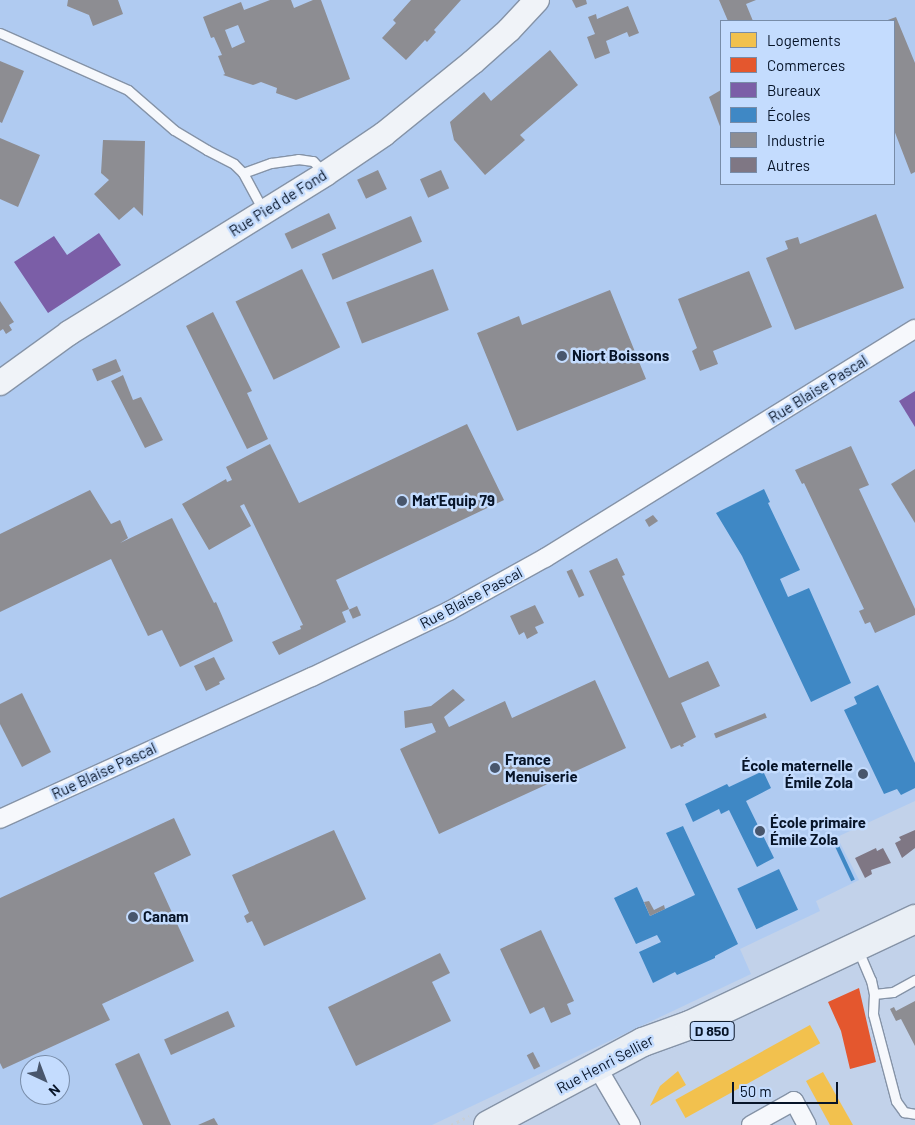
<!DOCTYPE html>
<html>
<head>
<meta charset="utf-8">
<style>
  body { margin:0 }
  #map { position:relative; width:915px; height:1125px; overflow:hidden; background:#c2d2ea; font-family:Barlow,sans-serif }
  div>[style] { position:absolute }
  .built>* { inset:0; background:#b0cbf1 }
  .homes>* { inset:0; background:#f2c14e; transform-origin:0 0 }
  .shops>* { inset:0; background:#e4572e }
  .offices>* { inset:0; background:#7b5ea7 }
  .schools>* { inset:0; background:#3f88c5; transform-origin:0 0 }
  .industry>* { inset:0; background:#8d8d92; transform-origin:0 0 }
  .building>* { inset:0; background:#7f7784 }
  .path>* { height:2.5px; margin-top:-1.25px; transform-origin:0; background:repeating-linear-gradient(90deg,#c9cfd6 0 2.5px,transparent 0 6.5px) }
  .roads { filter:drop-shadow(1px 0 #8593a7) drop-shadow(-1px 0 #8593a7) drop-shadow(0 1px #8593a7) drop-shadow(0 -1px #8593a7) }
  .service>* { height:9px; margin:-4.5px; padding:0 4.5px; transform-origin:4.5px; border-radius:4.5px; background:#f6f8fc }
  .minor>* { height:18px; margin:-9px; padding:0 9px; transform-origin:9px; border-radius:9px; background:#f6f8fc }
  .secondary>* { height:24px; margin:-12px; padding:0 12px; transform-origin:12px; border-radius:12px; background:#f0f3f8 }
  .primary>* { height:28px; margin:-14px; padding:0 14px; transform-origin:14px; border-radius:14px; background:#eaeff5 }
  .dots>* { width:14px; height:14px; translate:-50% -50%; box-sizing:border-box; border:2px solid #c4dcfe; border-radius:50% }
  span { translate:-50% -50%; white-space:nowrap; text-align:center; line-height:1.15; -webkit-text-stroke:5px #c4dcfe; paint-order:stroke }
  .shield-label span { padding:1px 4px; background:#c4dcfe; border:1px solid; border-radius:4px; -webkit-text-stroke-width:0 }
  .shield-label { font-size:14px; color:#071428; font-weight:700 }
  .street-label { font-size:15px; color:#071428 }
  .poi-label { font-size:15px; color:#071428; font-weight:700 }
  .left { translate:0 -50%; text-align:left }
  .right { translate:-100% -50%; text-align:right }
  .legend { position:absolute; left:720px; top:20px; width:175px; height:165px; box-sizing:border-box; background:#c4dcfe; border:1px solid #788ca8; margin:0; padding:6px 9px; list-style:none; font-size:15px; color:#071428 }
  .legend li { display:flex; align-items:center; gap:10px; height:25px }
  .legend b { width:25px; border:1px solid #788ca8 }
  .north { position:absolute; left:20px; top:1055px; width:50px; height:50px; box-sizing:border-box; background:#c4dcfe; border:1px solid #788ca8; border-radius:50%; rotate:137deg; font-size:14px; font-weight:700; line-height:20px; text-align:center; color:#071428 }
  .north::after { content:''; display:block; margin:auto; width:18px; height:22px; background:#48566c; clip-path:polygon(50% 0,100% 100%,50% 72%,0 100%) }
  .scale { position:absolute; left:732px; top:1082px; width:106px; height:22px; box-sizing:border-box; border:2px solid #071428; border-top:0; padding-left:6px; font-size:15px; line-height:18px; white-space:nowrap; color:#071428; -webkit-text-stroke:4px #c4dcfe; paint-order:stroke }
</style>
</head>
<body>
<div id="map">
  <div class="built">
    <i style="clip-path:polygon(evenodd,0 0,915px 0,915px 801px,837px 837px,859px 880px,816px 901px,820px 911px,740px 949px,751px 974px,432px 1125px,0 1125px,0 0,721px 21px,894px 21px,894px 184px,721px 184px,721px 21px,0 0,30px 1065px,60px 1065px,60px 1095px,30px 1095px,30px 1065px)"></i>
  </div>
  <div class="homes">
    <i style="left:810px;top:1025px;width:21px;height:154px;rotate:61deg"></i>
    <i style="clip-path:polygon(678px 1071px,686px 1085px,650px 1106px,660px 1086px)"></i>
    <i style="clip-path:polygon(823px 1072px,853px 1125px,830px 1125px,806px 1081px)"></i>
  </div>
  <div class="shops">
    <i style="clip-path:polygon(859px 988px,876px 1062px,850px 1069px,841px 1031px,828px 1002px)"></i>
  </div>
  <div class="offices">
    <i style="clip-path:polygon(99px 233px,121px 265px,48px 313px,14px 262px,54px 236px,67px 255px)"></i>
    <i style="clip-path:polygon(915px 391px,915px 427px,899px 401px)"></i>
  </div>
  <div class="schools">
    <i style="clip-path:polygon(764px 489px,770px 502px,768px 503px,800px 570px,780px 579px,788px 597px,809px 588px,851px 683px,811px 702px,742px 556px,716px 513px)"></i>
    <i style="clip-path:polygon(878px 685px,915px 763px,915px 788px,901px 795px,897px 789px,884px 794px,844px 710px,857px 704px,854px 697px)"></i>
    <i style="clip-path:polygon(763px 771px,771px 788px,746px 801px,774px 858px,757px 867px,729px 810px,721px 814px,719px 809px,693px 822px,685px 804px,727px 784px,729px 787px)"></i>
    <i style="clip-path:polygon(683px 826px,738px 944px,715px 956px,715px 958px,677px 975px,675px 972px,653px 983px,639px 952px,661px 942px,657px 935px,636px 944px,614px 898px,637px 887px,650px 916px,695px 895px,666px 833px)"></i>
    <i style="left:835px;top:837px;width:47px;height:4px;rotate:65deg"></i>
    <i style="left:779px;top:869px;width:45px;height:46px;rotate:65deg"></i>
  </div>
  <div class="industry">
    <i style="clip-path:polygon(68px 0,118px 0,123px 14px,93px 26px,89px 15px,67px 6px)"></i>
    <i style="clip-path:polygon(evenodd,270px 0,291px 0,294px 8px,313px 0,321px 0,350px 79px,296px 100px,276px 93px,277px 88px,261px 82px,253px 85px,223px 75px,225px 74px,218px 56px,222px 55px,214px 37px,211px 38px,203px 17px,241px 2px,244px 10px,270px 0,238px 25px,245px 42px,232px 48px,225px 30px,238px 25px)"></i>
    <i style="clip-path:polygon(411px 0,461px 0,434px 30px,436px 32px,427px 42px,425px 40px,406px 60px,382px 38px,396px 23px,393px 20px)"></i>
    <i style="clip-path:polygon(572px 0,586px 0,587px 4px,576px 8px)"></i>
    <i style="clip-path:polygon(719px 0,756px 0,746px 4px,753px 21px,728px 21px)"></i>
    <i style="clip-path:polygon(628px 6px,639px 33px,629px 37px,627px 32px,606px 41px,610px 53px,595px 59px,587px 37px,595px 34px,588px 17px,596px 14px,597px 19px)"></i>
    <i style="clip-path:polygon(896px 17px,915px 63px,915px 172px,911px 174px,894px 130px,894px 21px,885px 21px)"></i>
    <i style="clip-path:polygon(550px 50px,578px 85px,520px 135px,525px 140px,485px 175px,454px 140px,450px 122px,484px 92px,491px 101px)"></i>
    <i style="clip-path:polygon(0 61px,24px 71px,2px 123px,0 122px)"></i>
    <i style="clip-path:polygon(721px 90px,721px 129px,709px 97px)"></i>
    <i style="clip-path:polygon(0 138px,40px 155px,18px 207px,0 199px)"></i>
    <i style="clip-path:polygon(103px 140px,145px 141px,143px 216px,134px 207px,119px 220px,94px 194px,109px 180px,101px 173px)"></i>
    <i style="left:378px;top:170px;width:21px;height:23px;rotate:65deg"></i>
    <i style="left:441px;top:170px;width:20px;height:23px;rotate:66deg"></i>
    <i style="left:329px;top:213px;width:17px;height:49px;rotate:65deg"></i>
    <i style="clip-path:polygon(876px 214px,904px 288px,795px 330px,766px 258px,788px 249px,785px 241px,798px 237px,800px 244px)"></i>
    <i style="left:411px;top:216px;width:28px;height:97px;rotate:67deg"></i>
    <i style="left:302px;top:269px;width:87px;height:74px;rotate:64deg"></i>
    <i style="left:433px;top:269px;width:44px;height:93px;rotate:69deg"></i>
    <i style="clip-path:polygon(749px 271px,772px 327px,713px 351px,718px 364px,700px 371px,692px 351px,697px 348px,678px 299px)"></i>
    <i style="clip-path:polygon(610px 290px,646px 379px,517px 431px,477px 333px,519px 316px,522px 325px)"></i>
    <i style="clip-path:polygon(0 301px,14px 322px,9px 325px,12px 330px,6px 334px,3px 329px,0 331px)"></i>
    <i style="clip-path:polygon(213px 312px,252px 391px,247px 393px,268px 439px,247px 449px,186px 326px)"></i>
    <i style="left:116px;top:359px;width:13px;height:26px;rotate:67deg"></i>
    <i style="clip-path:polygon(123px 375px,133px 400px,141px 397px,163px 440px,145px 448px,111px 381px)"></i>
    <i style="clip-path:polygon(467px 424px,504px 500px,336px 580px,349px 609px,342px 612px,346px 622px,279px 655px,272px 642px,301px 629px,300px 626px,303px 625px,244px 504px,240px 506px,251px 526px,209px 550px,182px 504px,226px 479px,227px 482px,232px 480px,226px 467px,270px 444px,299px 503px)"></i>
    <i style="clip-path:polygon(851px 446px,869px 485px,859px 489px,915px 609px,915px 615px,875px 633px,870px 622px,865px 624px,859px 611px,864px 609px,804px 483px,802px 484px,795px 470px)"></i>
    <i style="clip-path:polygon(915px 469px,915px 523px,891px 484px)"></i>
    <i style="clip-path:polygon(90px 490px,111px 524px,120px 520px,128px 538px,120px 543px,172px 518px,214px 603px,216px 602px,233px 641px,180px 667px,162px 630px,148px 636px,111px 559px,0 612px,0 534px)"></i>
    <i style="clip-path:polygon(653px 515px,658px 521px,649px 527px,645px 520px)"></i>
    <i style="clip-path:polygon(617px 558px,625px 575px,622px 576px,669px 678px,708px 661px,720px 686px,681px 703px,696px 737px,683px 744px,684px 746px,681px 747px,680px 745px,671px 749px,589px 571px)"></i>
    <i style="left:572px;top:569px;width:29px;height:6px;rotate:65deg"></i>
    <i style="clip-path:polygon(535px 605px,544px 623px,535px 627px,538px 633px,527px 639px,524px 632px,519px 635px,510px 616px)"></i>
    <i style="left:357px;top:606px;width:10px;height:9px;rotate:66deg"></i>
    <i style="clip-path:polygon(214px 657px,225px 679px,219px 682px,220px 684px,206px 691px,194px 666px)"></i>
    <i style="clip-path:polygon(595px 680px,626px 748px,439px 834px,400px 749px,436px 732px,432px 723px,405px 728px,404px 711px,431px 706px,453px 689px,465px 700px,444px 717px,449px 727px,505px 701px,512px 718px)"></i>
    <i style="clip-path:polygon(22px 693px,51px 752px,22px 767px,0 724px,0 704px)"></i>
    <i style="left:765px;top:713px;width:5px;height:55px;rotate:68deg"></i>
    <i style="clip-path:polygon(174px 818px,191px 855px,154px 873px,194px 961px,102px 1004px,110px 1020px,3px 1069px,0 1063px,0 898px)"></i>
    <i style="clip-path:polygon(334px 830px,366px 899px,264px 946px,252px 921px,247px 923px,244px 916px,249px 913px,232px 875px)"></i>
    <i style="clip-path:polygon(649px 901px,654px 910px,664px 905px,665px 909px,650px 916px,644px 902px)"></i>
    <i style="clip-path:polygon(541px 930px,574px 1001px,567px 1004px,571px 1014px,551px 1023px,544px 1007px,530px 1014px,500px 949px)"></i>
    <i style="clip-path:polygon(440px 953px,450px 973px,432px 982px,451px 1021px,356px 1066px,328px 1007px)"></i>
    <i style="clip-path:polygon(915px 1001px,915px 1046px,901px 1019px,896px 1021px,890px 1009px,894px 1007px,896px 1011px)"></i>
    <i style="left:228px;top:1011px;width:17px;height:70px;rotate:66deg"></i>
    <i style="left:533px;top:1052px;width:16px;height:7px;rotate:63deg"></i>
    <i style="clip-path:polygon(139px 1053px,171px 1125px,143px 1125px,115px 1064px)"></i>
    <i style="clip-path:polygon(214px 1118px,218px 1125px,198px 1125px)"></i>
  </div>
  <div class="building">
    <i style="clip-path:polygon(915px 830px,915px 848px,902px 858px,895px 843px,901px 840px,899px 837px)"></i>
    <i style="clip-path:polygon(876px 848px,877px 851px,883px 848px,891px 863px,871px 870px,872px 874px,865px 878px,855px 858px)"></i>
  </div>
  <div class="path">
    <i style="left:451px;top:1125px;width:20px;rotate:-27deg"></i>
  </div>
  <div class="roads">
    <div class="service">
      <i style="left:0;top:33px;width:140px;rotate:24deg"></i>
      <i style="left:128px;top:90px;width:61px;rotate:41deg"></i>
      <i style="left:174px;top:130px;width:39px;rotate:31deg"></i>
      <i style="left:207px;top:150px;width:30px;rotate:27deg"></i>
      <i style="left:234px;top:164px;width:13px;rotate:45deg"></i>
      <i style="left:243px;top:173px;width:44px;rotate:61.7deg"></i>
      <i style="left:243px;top:173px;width:30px;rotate:-20deg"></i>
      <i style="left:271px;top:163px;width:27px;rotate:-8deg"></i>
      <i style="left:298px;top:159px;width:15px;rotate:8deg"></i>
      <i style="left:313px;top:161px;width:18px;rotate:47deg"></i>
      <i style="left:858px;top:950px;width:33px;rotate:67deg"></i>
      <i style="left:871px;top:980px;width:14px;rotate:78deg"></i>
      <i style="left:874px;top:994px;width:20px;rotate:93deg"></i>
      <i style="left:873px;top:1014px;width:90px;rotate:75.2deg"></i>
      <i style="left:896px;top:1101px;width:14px;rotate:54deg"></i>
      <i style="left:904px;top:1112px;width:11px;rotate:10deg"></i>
      <i style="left:874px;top:994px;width:19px;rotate:-6deg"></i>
      <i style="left:893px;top:992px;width:25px;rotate:-29deg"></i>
    </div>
    <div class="minor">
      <i style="left:0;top:819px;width:343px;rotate:-24.5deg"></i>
      <i style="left:312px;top:677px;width:152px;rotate:-25.7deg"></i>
      <i style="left:449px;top:611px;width:110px;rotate:-28.9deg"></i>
      <i style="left:545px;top:558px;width:435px;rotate:-31.8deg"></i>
      <i style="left:604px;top:1079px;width:53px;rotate:59.6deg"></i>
      <i style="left:751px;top:1125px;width:49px;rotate:-29.2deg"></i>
      <i style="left:794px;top:1101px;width:27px;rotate:62deg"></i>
    </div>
    <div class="secondary">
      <i style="left:0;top:383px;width:85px;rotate:-35.9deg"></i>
      <i style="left:69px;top:333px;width:301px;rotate:-31.8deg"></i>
      <i style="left:325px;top:174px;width:71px;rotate:-34.1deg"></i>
      <i style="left:384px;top:134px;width:114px;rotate:-39deg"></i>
      <i style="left:473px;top:62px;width:48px;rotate:-41.6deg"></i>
      <i style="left:509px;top:30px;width:41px;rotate:-47deg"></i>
    </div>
    <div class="primary">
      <i style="left:488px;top:1125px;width:176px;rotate:-28.2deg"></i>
      <i style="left:643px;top:1042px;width:50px;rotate:-19.9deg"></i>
      <i style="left:690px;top:1025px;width:249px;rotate:-25.2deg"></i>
    </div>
  </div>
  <div class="dots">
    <i style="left:562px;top:356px;background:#48566c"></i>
    <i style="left:402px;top:501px;background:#48566c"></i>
    <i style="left:495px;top:768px;background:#48566c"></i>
    <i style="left:863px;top:774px;background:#48566c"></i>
    <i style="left:760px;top:831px;background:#48566c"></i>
    <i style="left:133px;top:917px;background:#48566c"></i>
  </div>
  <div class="shield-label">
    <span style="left:712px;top:1031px">D 850</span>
  </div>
  <div class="street-label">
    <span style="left:278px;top:203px;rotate:-32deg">Rue Pied de Fond</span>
    <span style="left:818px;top:389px;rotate:-32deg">Rue Blaise Pascal</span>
    <span style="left:471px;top:598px;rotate:-28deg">Rue Blaise Pascal</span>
    <span style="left:104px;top:771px;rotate:-25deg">Rue Blaise Pascal</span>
    <span style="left:605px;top:1064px;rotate:-28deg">Rue Henri Sellier</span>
  </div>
  <div class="poi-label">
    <span class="left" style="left:572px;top:356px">Niort Boissons</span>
    <span class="left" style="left:412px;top:501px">Mat'Equip 79</span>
    <span class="left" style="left:505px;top:768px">France<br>Menuiserie</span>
    <span class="right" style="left:853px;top:774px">École maternelle<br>Émile Zola</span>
    <span class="left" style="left:770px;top:831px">École primaire<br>Émile Zola</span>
    <span class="left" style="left:143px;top:917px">Canam</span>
  </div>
  <ul class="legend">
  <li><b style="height:14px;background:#f2c14e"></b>Logements</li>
  <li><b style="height:14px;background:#e4572e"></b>Commerces</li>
  <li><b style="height:14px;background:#7b5ea7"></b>Bureaux</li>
  <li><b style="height:14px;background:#3f88c5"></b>Écoles</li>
  <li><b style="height:14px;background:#8d8d92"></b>Industrie</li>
  <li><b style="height:14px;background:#7f7784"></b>Autres</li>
  </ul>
  <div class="north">N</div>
  <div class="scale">50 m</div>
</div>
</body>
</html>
